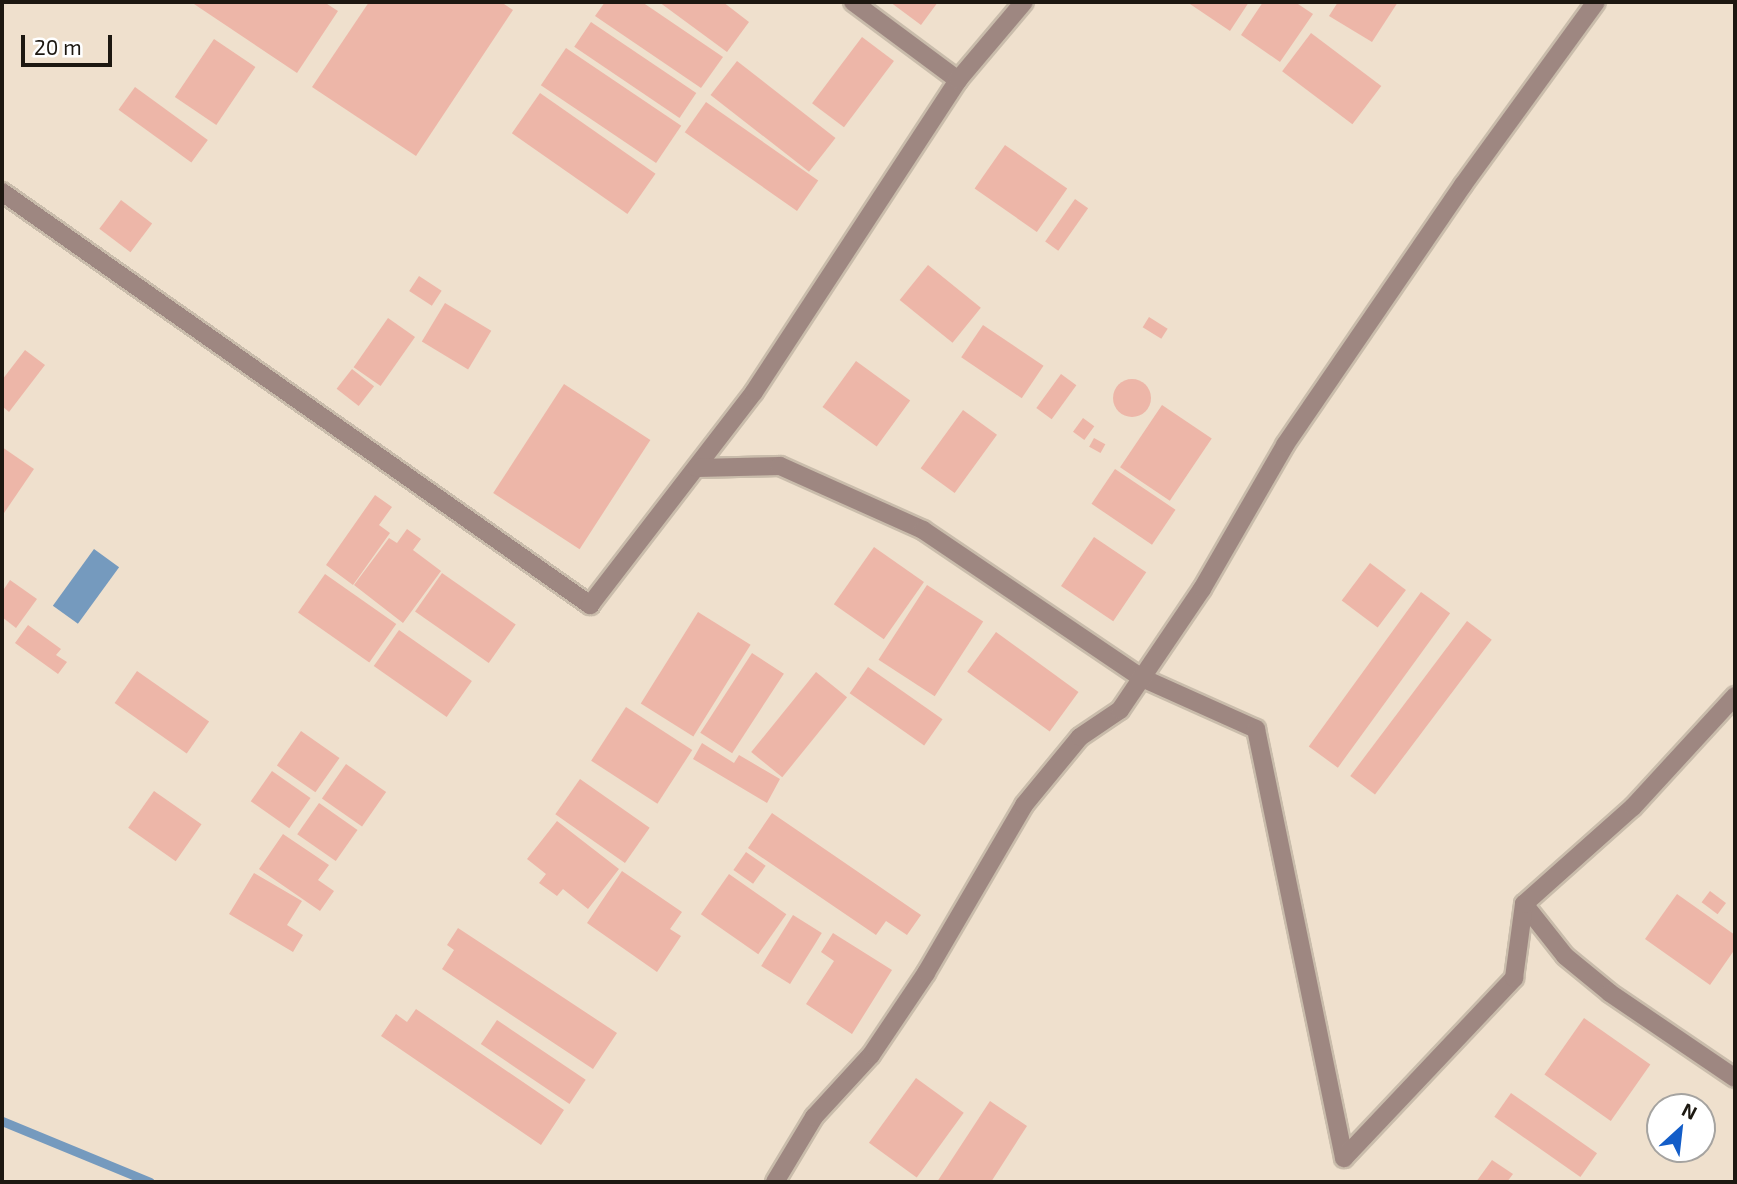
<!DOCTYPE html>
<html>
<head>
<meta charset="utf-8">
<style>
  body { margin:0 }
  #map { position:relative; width:1737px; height:1184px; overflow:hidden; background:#efe0cd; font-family:"Exo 2",sans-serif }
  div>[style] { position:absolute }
  .water>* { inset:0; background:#759abe; transform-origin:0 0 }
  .stream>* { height:9px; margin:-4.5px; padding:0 4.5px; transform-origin:4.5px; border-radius:4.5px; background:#759abe }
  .building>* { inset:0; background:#edb6a8; transform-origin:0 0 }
  .round { border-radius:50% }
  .roads { filter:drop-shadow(2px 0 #c9bcab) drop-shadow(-2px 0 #c9bcab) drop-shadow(0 2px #c9bcab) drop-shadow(0 -2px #c9bcab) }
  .minor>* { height:18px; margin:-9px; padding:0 9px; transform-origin:9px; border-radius:9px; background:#9e8781 }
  span { translate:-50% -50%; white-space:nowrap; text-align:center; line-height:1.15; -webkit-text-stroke:5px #fff; paint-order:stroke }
  .frame { position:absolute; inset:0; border:4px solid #1d1811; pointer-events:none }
  .north { position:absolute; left:1646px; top:1093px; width:70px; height:70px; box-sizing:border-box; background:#fff; border:2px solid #a5a3a0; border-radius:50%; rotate:27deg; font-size:19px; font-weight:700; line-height:28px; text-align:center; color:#1d1811 }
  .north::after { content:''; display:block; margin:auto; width:24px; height:32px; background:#135dc8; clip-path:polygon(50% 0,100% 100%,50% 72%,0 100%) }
  .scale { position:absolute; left:21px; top:35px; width:91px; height:32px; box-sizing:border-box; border:4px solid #1d1811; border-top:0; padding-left:9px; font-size:21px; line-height:24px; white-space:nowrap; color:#1d1811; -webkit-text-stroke:5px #fff; paint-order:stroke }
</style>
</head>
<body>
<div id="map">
  <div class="water">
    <i style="left:94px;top:549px;width:31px;height:70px;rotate:36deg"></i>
  </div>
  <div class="stream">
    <i style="left:2px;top:1121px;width:160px;rotate:22.4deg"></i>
  </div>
  <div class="building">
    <i style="clip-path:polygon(191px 2px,324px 2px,338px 11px,297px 73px)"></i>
    <i style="clip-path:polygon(369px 2px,501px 2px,513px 10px,416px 156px,312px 87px)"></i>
    <i style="clip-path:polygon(605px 2px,642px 2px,723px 57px,701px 88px,595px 16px)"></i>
    <i style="clip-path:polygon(659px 2px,723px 2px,749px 22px,727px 52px)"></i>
    <i style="clip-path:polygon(890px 2px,938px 2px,921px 25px)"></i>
    <i style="clip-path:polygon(1187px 2px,1249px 2px,1230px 31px)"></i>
    <i style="clip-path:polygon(1263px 2px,1295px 2px,1313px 14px,1280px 62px,1241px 35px)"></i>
    <i style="clip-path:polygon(1338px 2px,1398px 2px,1372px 42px,1329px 16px)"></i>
    <i style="left:591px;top:22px;width:127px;height:30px;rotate:34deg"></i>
    <i style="left:1311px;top:33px;width:88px;height:48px;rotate:37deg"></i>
    <i style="left:862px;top:37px;width:40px;height:83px;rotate:37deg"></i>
    <i style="left:214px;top:39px;width:50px;height:70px;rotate:34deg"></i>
    <i style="left:566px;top:48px;width:139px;height:45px;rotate:34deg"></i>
    <i style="left:737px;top:61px;width:125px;height:43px;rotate:38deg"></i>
    <i style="left:135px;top:87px;width:90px;height:28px;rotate:36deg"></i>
    <i style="left:540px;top:93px;width:141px;height:49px;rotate:35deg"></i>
    <i style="left:706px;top:102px;width:137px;height:37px;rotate:35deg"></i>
    <i style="left:1005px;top:145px;width:76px;height:53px;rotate:35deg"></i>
    <i style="left:1075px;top:199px;width:16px;height:52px;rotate:35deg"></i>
    <i style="left:121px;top:200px;width:39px;height:36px;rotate:37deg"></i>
    <i style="left:928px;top:265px;width:68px;height:45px;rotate:39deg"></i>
    <i style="left:419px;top:276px;width:27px;height:18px;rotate:33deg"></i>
    <i style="left:445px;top:303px;width:54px;height:45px;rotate:31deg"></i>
    <i style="left:1149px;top:317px;width:22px;height:12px;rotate:32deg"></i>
    <i style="left:388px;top:318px;width:33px;height:60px;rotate:35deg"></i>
    <i style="left:983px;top:325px;width:73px;height:39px;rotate:34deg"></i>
    <i style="clip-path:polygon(25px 350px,45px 365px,9px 412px,2px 406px,2px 380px)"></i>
    <i style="left:856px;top:361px;width:67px;height:57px;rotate:36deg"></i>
    <i style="left:352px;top:369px;width:28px;height:25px;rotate:38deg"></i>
    <i style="left:1061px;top:374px;width:19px;height:42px;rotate:36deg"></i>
    <i class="round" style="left:1113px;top:379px;width:38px;height:38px"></i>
    <i style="left:564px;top:384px;width:103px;height:130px;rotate:33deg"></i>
    <i style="left:1162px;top:405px;width:60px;height:75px;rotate:34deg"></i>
    <i style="left:963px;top:410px;width:42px;height:72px;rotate:36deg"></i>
    <i style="left:1083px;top:418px;width:14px;height:17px;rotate:36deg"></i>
    <i style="left:1094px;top:438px;width:13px;height:10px;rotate:29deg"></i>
    <i style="clip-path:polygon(2px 447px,34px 469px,2px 516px)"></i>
    <i style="left:1115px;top:469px;width:73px;height:42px;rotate:34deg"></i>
    <i style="clip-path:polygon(375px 495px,392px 507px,379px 525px,390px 533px,353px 585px,326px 565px)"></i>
    <i style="clip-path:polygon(407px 529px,421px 539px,413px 550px,441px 571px,403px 623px,354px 585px,389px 538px,397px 543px)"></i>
    <i style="left:1094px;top:537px;width:63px;height:59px;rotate:34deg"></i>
    <i style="left:874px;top:547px;width:61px;height:70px;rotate:35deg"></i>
    <i style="left:1370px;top:563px;width:45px;height:47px;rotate:37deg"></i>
    <i style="left:442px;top:573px;width:90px;height:47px;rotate:35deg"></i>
    <i style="left:325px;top:574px;width:87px;height:47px;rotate:35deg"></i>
    <i style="clip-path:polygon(10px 580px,37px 599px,16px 628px,2px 617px,2px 592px)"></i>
    <i style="left:927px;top:585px;width:67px;height:89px;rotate:33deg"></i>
    <i style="left:1421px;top:592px;width:36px;height:191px;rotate:36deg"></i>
    <i style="left:698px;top:612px;width:62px;height:108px;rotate:32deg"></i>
    <i style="left:1467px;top:621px;width:31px;height:194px;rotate:37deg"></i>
    <i style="clip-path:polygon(28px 625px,61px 649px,56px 655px,67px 662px,58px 674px,15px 643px)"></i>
    <i style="left:399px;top:630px;width:89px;height:44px;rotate:35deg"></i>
    <i style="left:996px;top:632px;width:102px;height:49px;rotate:36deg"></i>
    <i style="left:752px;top:653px;width:38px;height:95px;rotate:33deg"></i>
    <i style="left:868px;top:667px;width:91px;height:32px;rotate:35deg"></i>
    <i style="left:137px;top:671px;width:88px;height:39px;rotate:35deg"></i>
    <i style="left:816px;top:672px;width:40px;height:103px;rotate:39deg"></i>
    <i style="left:626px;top:707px;width:79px;height:64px;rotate:33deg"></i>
    <i style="left:301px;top:731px;width:47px;height:42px;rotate:35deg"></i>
    <i style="clip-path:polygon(702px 743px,734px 763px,739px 755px,780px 779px,767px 803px,693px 759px)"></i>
    <i style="left:346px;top:764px;width:49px;height:42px;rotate:35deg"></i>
    <i style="left:272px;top:771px;width:47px;height:37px;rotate:35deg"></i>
    <i style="left:580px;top:779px;width:85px;height:43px;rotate:35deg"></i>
    <i style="left:154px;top:791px;width:58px;height:45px;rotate:35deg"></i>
    <i style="left:319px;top:803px;width:47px;height:38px;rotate:35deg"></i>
    <i style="clip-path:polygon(772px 813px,921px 915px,907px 935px,886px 921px,876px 935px,748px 848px)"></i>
    <i style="clip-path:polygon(557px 821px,619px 869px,588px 909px,563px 889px,557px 896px,539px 883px,546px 874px,527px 859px)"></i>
    <i style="clip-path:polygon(283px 834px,329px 865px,318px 880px,334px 891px,320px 911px,259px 869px)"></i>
    <i style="left:746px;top:852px;width:24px;height:22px;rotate:35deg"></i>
    <i style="clip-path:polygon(622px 871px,682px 912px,670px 929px,681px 936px,657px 972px,587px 923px)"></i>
    <i style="clip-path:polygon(254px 873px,302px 901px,287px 925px,303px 935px,293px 952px,229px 914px)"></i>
    <i style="left:729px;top:874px;width:70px;height:49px;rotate:35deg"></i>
    <i style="left:1710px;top:891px;width:20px;height:14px;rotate:37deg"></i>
    <i style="clip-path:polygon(1677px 894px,1735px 935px,1735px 949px,1710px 985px,1645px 939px)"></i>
    <i style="left:793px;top:915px;width:34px;height:60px;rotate:32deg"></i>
    <i style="clip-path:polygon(458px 928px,617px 1033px,593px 1069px,442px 969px,454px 950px,447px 945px)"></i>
    <i style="clip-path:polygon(833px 933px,892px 970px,852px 1034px,806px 1004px,834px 961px,821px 952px)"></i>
    <i style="clip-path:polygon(416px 1009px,564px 1110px,541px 1145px,381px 1036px,396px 1014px,407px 1022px)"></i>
    <i style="left:1584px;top:1018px;width:81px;height:69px;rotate:35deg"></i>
    <i style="left:497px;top:1020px;width:107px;height:29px;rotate:34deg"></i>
    <i style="left:916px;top:1078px;width:59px;height:80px;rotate:36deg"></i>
    <i style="left:1511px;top:1093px;width:105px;height:29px;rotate:35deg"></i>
    <i style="clip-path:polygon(990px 1101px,1027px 1126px,991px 1182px,937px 1182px)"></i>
    <i style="clip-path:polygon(1492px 1160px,1513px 1174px,1507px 1182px,1476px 1182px)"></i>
  </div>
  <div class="roads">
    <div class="minor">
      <i style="left:853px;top:2px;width:131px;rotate:36.6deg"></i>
      <i style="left:2px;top:192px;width:719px;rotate:35.08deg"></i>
      <i style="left:590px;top:605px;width:269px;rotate:-52.4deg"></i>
      <i style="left:754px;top:392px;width:373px;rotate:-56.8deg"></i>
      <i style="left:958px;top:80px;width:102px;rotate:-49.8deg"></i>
      <i style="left:697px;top:468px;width:83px;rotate:-1.4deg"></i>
      <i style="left:780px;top:466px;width:157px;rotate:24.1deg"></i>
      <i style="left:923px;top:530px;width:264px;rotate:34.1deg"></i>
      <i style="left:1142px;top:678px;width:125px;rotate:24.1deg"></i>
      <i style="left:1256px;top:729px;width:438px;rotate:78.4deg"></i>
      <i style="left:1524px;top:904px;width:66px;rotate:51.7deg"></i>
      <i style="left:1565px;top:956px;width:58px;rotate:39.4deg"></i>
      <i style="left:1610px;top:993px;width:151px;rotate:34.2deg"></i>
      <i style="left:1344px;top:1158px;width:248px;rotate:-46.6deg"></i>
      <i style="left:1514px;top:978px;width:75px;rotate:-82.3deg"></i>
      <i style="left:1524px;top:904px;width:146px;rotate:-41.7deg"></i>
      <i style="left:1633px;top:807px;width:151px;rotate:-47.4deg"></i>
      <i style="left:775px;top:1182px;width:76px;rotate:-59deg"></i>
      <i style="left:814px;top:1117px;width:84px;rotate:-47.4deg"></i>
      <i style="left:871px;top:1055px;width:99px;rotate:-56.1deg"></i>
      <i style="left:926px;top:973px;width:194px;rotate:-59.7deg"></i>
      <i style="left:1024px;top:805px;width:88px;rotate:-50.5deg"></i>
      <i style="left:1080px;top:737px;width:48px;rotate:-34deg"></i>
      <i style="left:1120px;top:710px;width:146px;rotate:-55.9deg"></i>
      <i style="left:1202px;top:589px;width:166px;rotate:-60deg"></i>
      <i style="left:1285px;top:445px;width:315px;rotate:-55.6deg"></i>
      <i style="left:1463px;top:185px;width:226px;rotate:-54deg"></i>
    </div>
  </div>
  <div class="frame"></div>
  <div class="north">N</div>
  <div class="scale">20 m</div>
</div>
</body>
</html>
